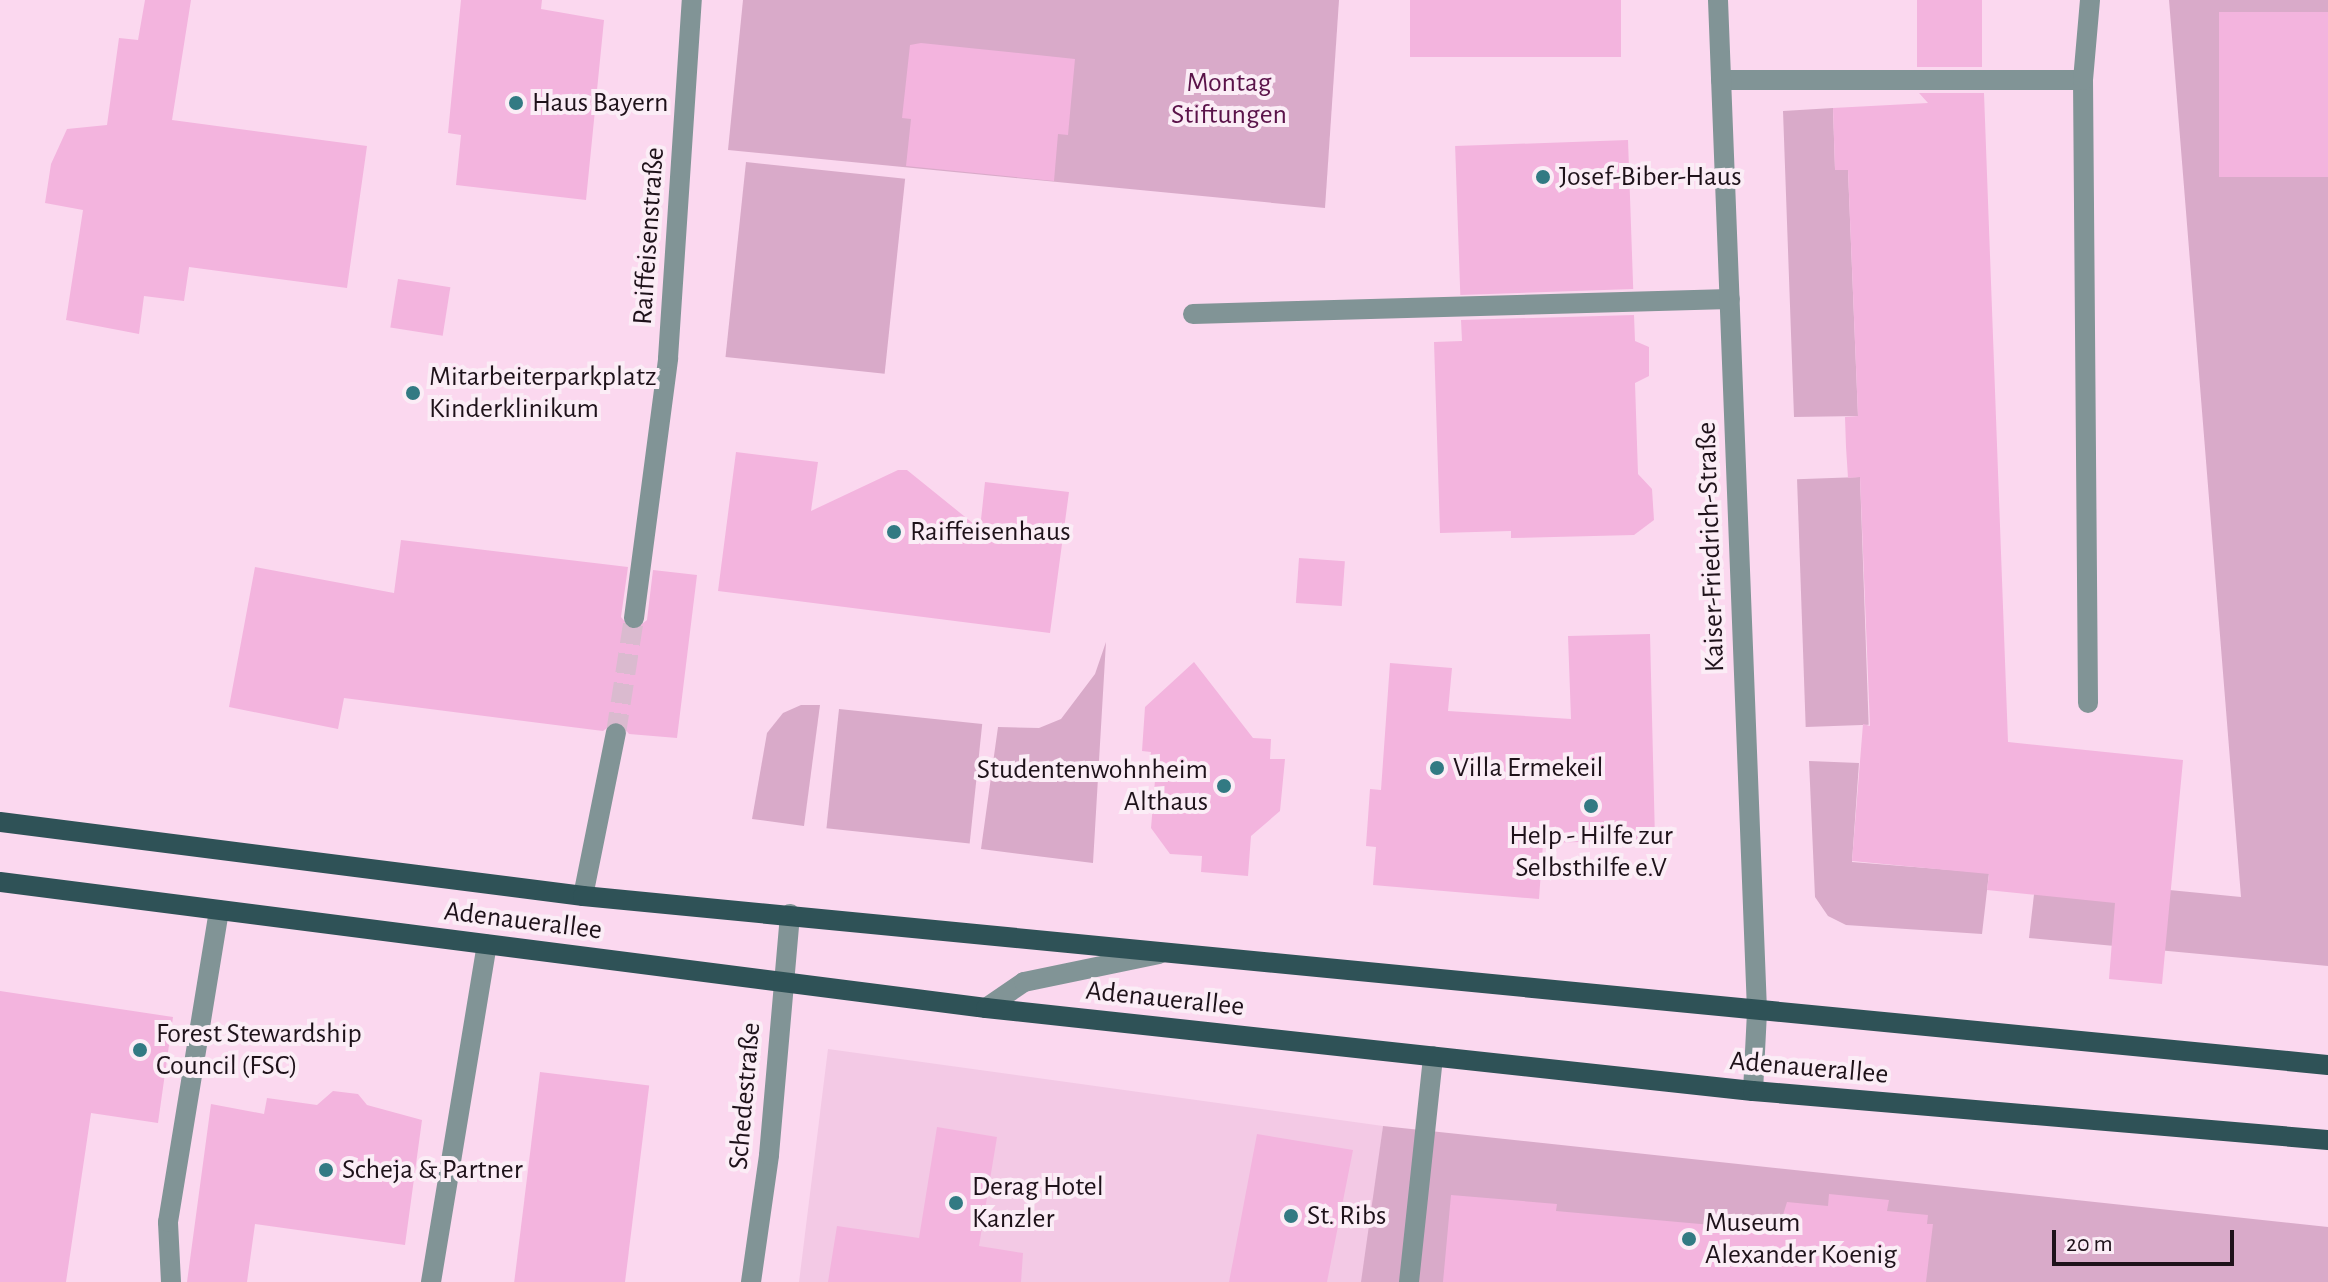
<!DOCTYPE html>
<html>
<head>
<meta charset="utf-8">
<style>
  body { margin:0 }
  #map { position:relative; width:2328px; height:1282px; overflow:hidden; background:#fbd8ef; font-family:"Alegreya Sans",sans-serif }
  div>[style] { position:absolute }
  .built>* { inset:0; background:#f3c9e5 }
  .green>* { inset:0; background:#d9aac9; transform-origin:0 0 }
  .building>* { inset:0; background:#f3b4de; transform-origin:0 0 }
  .minor-tunnel>* { height:20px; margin-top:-10px; transform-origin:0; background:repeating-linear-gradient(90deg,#dabacf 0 20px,transparent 0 30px) }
  .service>* { height:20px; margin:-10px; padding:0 10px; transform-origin:10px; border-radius:10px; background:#819496 }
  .minor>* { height:20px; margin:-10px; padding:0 10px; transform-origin:10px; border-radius:10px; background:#819496 }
  .primary>* { height:20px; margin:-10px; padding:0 10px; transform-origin:10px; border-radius:10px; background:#2f5257 }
  .dots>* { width:22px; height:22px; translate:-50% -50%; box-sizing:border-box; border:4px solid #fbedf6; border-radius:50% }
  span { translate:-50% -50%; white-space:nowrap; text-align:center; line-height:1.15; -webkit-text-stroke:8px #fbedf6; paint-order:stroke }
  .park-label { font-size:28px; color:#5a1249 }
  .poi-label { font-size:28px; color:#1e121a }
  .left { translate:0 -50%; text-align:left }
  .right { translate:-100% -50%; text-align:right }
  .street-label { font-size:28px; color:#1e121a }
  .scale { position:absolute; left:2052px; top:1230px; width:182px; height:36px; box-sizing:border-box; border:4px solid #1e121a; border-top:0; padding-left:10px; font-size:24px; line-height:28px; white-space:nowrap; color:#1e121a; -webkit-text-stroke:6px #fbedf6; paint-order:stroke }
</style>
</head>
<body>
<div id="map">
  <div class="built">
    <i style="clip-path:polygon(828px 1049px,1383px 1126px,1364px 1282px,799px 1282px)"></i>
  </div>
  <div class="green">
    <i style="clip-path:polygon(743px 0,1339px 0,1325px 208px,728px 150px)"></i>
    <i style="clip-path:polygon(2169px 0,2328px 0,2328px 966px,2029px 938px,2036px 877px,2241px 897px)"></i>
    <i style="clip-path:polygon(1833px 108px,1835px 169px,1848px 170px,1858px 416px,1794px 417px,1783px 111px)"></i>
    <i style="left:746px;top:162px;width:160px;height:196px;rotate:6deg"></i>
    <i style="left:1860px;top:477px;width:248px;height:63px;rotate:88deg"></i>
    <i style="clip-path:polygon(1106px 642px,1093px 863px,981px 849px,998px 727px,1039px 728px,1061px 719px,1095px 674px)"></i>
    <i style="clip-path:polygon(801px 705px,820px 705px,804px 826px,752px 819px,767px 733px,783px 713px)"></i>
    <i style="left:839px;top:709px;width:144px;height:120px;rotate:6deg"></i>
    <i style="clip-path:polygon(1809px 761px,1859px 763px,1852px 862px,1989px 873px,1982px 934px,1846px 925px,1828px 916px,1815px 897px)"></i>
    <i style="clip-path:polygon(1383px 1126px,2328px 1227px,2328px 1282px,1361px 1282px)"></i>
  </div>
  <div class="building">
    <i style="clip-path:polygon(145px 0,191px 0,172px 120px,367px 146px,347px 288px,189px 267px,184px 301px,144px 296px,139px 334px,66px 320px,83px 210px,45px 203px,51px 164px,67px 129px,107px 125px,119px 38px,138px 40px)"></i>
    <i style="clip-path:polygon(461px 0,542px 0,541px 9px,604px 20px,586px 200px,456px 185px,461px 135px,448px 133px)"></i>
    <i style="left:1410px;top:0;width:211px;height:57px"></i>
    <i style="left:1917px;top:0;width:65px;height:67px"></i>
    <i style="left:2328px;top:12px;width:165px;height:109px;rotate:90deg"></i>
    <i style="clip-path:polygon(921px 43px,1075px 59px,1068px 135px,1058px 134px,1054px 181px,906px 166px,911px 119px,902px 118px,910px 45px)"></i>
    <i style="clip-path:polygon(1919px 93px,1984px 93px,2008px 742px,2183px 760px,2162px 984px,2109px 979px,2115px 903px,1987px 890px,1989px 874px,1852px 861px,1863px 724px,1870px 726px,1860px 477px,1848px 478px,1846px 447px,1845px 417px,1858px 416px,1848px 170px,1835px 170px,1833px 108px,1928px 103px)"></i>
    <i style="left:1628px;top:140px;width:149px;height:173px;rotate:88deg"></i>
    <i style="left:398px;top:279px;width:53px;height:49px;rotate:9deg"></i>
    <i style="clip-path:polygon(1634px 315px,1635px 341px,1649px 347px,1649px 376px,1635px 383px,1638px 474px,1652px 489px,1654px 520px,1634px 535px,1511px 538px,1511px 531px,1440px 533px,1434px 342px,1462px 341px,1461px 320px)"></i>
    <i style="clip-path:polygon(736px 452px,818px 462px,811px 511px,898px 470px,907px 470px,980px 529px,985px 482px,1069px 492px,1050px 633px,718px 591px)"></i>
    <i style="clip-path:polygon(401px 540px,628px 567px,621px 617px,633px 631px,647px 620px,653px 570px,697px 575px,677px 738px,629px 734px,618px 720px,603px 731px,344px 698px,338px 729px,229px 707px,255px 567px,394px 593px)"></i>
    <i style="left:1299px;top:558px;width:46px;height:45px;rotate:4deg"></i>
    <i style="clip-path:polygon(1650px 634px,1655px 840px,1543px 843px,1539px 899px,1373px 885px,1376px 847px,1366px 846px,1370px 789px,1381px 790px,1390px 663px,1452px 668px,1448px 711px,1571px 719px,1568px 636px)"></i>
    <i style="clip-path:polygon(1194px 662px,1253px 738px,1271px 739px,1270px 759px,1285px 759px,1280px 811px,1251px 836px,1248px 876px,1201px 872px,1202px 856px,1170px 854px,1151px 828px,1156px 768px,1149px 767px,1151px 752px,1142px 751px,1145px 707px)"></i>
    <i style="clip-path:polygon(0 991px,173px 1017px,158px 1123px,91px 1113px,66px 1282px,0 1282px)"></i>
    <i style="left:540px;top:1072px;width:110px;height:212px;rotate:7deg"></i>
    <i style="clip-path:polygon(333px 1091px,358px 1094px,367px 1105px,422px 1120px,405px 1245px,255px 1224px,247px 1282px,187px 1282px,211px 1104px,264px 1114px,267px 1098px,317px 1105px)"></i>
    <i style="clip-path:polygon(937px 1127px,997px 1137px,979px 1246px,1023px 1253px,1021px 1282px,828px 1282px,837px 1226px,919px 1238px)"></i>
    <i style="clip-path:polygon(1257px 1134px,1353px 1150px,1327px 1282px,1229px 1282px)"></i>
    <i style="clip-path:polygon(1829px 1194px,1889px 1200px,1887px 1211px,1928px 1215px,1927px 1224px,1933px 1224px,1926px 1282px,1443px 1282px,1451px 1195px,1557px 1204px,1556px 1211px,1778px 1231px,1787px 1202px,1828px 1206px)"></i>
  </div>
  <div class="minor-tunnel">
    <i style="left:616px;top:733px;width:116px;rotate:-81.1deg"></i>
  </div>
  <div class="service">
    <i style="left:1721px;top:80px;width:362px"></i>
    <i style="left:2083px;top:80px;width:623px;rotate:89.54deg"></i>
    <i style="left:2083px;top:80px;width:80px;rotate:-85deg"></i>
    <i style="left:1193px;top:314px;width:537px;rotate:-1.6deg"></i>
    <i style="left:986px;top:1008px;width:46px;rotate:-34.4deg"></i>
    <i style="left:1024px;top:982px;width:138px;rotate:-11.7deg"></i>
    <i style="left:171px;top:1282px;width:60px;rotate:-92.9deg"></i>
    <i style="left:168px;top:1222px;width:316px;rotate:-80.7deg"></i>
    <i style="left:431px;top:1282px;width:342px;rotate:-80.6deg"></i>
    <i style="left:1409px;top:1282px;width:227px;rotate:-83.9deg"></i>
  </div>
  <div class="minor">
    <i style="left:1718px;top:0;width:1013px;rotate:87.79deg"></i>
    <i style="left:1757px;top:1012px;width:79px;rotate:92.9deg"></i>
    <i style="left:634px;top:618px;width:262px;rotate:-82.5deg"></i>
    <i style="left:668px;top:358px;width:359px;rotate:-86.2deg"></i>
    <i style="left:583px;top:896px;width:166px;rotate:-78.6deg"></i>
    <i style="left:751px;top:1282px;width:128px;rotate:-81.9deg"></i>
    <i style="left:769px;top:1155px;width:242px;rotate:-85deg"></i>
  </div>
  <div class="primary">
    <i style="left:0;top:822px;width:588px;rotate:7.23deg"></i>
    <i style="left:583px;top:896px;width:1753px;rotate:5.53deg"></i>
    <i style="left:0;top:882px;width:994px;rotate:7.28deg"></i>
    <i style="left:986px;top:1008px;width:771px;rotate:6.18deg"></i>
    <i style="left:1753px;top:1091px;width:577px;rotate:4.87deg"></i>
  </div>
  <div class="dots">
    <i style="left:516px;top:103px;background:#327a83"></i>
    <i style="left:1543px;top:177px;background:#327a83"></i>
    <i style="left:413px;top:393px;background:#327a83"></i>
    <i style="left:894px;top:532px;background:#327a83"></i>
    <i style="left:1437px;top:768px;background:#327a83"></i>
    <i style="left:1224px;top:786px;background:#327a83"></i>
    <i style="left:1591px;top:806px;background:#327a83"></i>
    <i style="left:140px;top:1050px;background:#327a83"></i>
    <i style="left:326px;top:1170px;background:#327a83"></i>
    <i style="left:956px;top:1203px;background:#327a83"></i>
    <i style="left:1291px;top:1216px;background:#327a83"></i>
    <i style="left:1689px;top:1239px;background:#327a83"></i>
  </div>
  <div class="park-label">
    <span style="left:1229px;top:99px">Montag<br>Stiftungen</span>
  </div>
  <div class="poi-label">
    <span class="left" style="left:532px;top:103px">Haus Bayern</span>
    <span class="left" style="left:1559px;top:177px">Josef-Biber-Haus</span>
    <span class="left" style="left:429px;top:393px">Mitarbeiterparkplatz<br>Kinderklinikum</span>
    <span class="left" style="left:910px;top:532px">Raiffeisenhaus</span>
    <span class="left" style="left:1453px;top:768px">Villa Ermekeil</span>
    <span class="right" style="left:1208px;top:786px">Studentenwohnheim<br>Althaus</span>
    <span style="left:1591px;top:852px">Help - Hilfe zur<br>Selbsthilfe e.V</span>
    <span class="left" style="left:156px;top:1050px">Forest Stewardship<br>Council (FSC)</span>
    <span class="left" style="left:342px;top:1170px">Scheja &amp; Partner</span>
    <span class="left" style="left:972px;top:1203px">Derag Hotel<br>Kanzler</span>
    <span class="left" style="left:1307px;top:1216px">St. Ribs</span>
    <span class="left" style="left:1705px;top:1239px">Museum<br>Alexander Koenig</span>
  </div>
  <div class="street-label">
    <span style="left:649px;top:236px;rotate:-86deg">Raiffeisenstraße</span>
    <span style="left:1711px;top:547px;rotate:-92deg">Kaiser-Friedrich-Straße</span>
    <span style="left:523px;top:921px;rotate:7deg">Adenauerallee</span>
    <span style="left:1165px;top:999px;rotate:6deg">Adenauerallee</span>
    <span style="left:1809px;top:1068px;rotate:5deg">Adenauerallee</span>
    <span style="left:745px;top:1096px;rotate:-85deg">Schedestraße</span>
  </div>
  <div class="scale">20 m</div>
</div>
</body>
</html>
